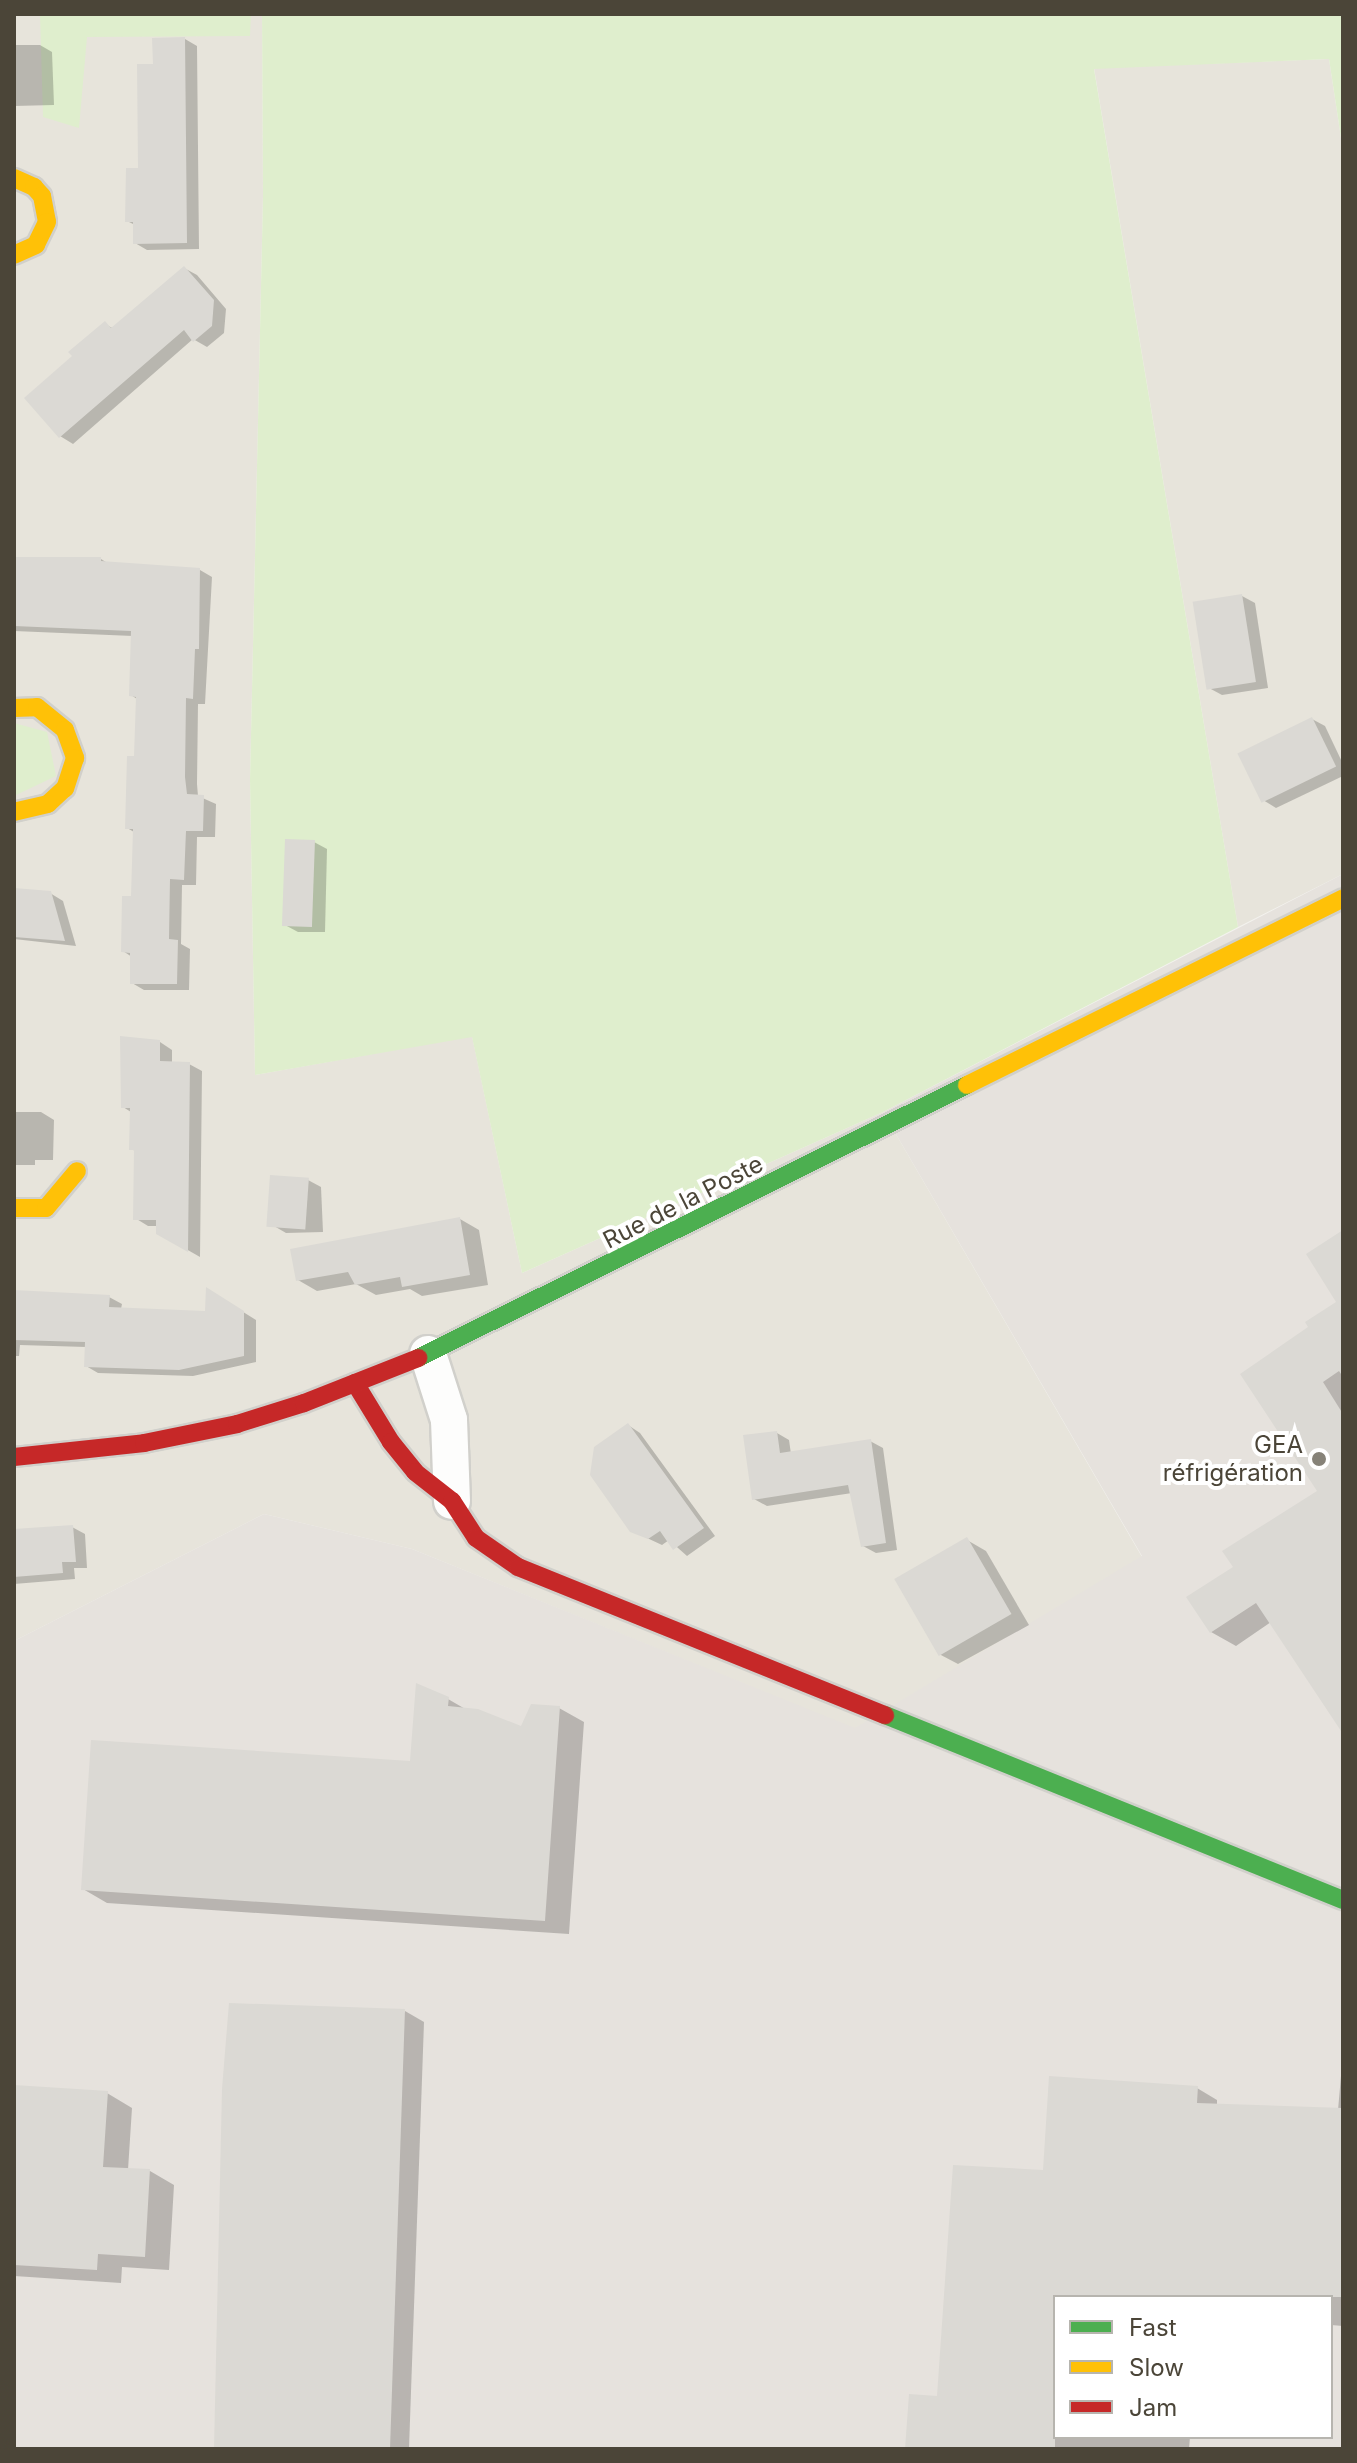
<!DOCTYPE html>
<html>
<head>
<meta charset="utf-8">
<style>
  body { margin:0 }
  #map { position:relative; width:1357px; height:2463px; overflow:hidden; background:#f3f2ee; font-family:Inter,sans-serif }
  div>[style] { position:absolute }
  .residential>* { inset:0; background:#e7e4db }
  .industrial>* { inset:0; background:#e6e2dd }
  .green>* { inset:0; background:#dfeecd }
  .shadow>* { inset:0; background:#0003 }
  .building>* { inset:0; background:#dbd9d4; transform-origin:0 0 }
  .roads { filter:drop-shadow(2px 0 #d1d0cb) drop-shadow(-2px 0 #d1d0cb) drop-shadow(0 2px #d1d0cb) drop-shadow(0 -2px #d1d0cb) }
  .street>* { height:36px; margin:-18px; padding:0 18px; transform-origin:18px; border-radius:18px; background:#fdfdfc }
  .fast>* { height:18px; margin:-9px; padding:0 9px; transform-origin:9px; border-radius:9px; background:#4caf50 }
  .slow>* { height:18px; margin:-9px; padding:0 9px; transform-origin:9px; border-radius:9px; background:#ffc107 }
  .jam>* { height:18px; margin:-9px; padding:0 9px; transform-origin:9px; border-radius:9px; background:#c62828 }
  .dots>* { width:22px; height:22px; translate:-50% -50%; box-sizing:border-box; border:4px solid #fff; border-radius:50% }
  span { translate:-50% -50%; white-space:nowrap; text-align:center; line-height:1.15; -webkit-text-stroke:8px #fff; paint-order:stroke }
  .street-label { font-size:24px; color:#4b4538 }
  .poi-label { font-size:24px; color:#4b4538 }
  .right { translate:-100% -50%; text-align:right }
  .frame { position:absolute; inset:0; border:16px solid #4b4538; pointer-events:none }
  .legend { position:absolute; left:1053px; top:2295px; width:280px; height:144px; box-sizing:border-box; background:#fff; border:2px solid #b7b5af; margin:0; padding:10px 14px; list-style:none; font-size:24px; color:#4b4538 }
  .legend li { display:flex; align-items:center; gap:16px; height:40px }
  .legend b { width:40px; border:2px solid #b7b5af }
</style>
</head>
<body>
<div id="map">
  <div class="residential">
    <i style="clip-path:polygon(14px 14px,262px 14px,263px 196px,250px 780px,255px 1075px,472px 1036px,522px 1273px,883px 1112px,1142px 1557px,855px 1729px,412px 1549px,264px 1514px,14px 1641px)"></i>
    <i style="clip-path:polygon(1329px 59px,1343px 151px,1343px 874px,1238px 927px,1094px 68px)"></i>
  </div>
  <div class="industrial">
    <i style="clip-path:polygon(evenodd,1343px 874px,1343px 2449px,14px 2449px,14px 1641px,264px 1514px,412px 1549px,855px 1728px,1142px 1556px,883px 1112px,1343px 874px,1055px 2297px,1331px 2297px,1331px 2437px,1055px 2437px,1055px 2297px)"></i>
  </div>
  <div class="green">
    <i style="clip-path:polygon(40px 14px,251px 14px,250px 36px,87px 37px,79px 128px,43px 117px)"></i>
    <i style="clip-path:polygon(262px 14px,1343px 14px,1343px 151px,1329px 59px,1094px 69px,1238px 927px,883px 1112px,522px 1273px,472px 1037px,255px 1075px,250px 780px,263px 196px)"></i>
    <i style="clip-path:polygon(14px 723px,47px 732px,56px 776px,14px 796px)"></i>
  </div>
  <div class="shadow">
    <i style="clip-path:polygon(185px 39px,197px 46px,199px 249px,147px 250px,135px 243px,135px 225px,127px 221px,140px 170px,155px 66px)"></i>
    <i style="clip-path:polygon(14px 45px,40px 45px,52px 52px,54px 105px,14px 106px)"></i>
    <i style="clip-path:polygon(184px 268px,197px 275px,226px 309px,224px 333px,207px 347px,193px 339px,73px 444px,60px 436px,74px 356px,105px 324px,114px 329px)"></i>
    <i style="clip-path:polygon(14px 558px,101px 559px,109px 564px,200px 570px,212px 577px,205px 704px,198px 704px,197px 784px,198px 796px,216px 804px,215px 837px,197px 837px,196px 885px,182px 885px,181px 944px,190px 949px,189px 990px,144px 990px,132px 983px,132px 957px,123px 951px,133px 898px,134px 832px,127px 828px,136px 758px,137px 699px,131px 695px,133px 636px,14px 631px)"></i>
    <i style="clip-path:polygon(1242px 596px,1255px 603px,1268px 688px,1222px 695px,1209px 688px)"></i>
    <i style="clip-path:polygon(1312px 719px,1325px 726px,1343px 764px,1343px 776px,1276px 808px,1263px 800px)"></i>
    <i style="clip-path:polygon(314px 842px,327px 849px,325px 932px,298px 932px,285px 925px)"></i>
    <i style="clip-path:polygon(14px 889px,50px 893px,63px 901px,76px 946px,14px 939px)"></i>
    <i style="clip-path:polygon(160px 1042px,172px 1050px,172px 1064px,189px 1064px,202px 1071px,200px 1257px,158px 1233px,158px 1226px,148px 1226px,135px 1218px,136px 1152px,131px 1148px,131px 1112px,123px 1107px)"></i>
    <i style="clip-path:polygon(14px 1112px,41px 1112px,54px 1120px,53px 1160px,35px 1160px,35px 1165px,14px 1165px)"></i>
    <i style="clip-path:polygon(308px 1180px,321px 1187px,323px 1232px,286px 1233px,274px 1226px)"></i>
    <i style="clip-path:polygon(460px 1219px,479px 1230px,488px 1285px,422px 1296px,410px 1289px,376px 1295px,356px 1284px,317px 1291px,298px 1280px)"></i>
    <i style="clip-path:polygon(1343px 1232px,1343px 1723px,1271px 1622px,1236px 1646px,1211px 1632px,1236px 1568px,1319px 1491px,1311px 1327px,1339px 1303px)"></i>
    <i style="clip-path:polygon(208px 1290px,256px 1320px,256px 1362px,193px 1376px,98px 1373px,86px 1366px,86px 1347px,20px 1345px,19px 1356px,14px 1356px,14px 1292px,109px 1297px,122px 1304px,121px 1309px,207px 1313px)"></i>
    <i style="clip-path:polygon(628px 1425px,640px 1433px,715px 1536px,687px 1556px,669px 1540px,662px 1545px,632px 1531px)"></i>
    <i style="clip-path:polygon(777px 1433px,789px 1440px,791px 1454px,870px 1441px,883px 1448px,897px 1550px,876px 1553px,863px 1546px,852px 1493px,767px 1506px,754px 1499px)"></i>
    <i style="clip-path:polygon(72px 1527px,85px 1534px,87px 1568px,74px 1568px,75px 1579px,14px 1584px,14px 1531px)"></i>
    <i style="clip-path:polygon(967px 1540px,986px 1551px,1029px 1625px,958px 1664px,939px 1654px)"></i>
    <i style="clip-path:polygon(448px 1699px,467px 1710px,522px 1728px,559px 1708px,584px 1722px,569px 1934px,107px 1903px,83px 1889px,411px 1763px)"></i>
    <i style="clip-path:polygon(405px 2011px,424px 2022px,409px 2449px,216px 2449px)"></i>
    <i style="clip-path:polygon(1343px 2053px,1343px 2326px,1331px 2325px,1331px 2297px,1055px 2297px,1055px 2437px,1190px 2437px,1189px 2449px,907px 2449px,939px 2398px,1045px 2172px,1197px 2088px,1217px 2100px,1217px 2106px,1338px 2110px)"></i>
    <i style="clip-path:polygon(14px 2087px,107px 2093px,132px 2108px,128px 2170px,150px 2171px,174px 2185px,169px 2270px,122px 2267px,121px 2283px,14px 2276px)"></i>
  </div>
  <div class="building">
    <i style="clip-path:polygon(185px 37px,187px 243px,133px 244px,133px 222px,125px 222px,126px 168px,138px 168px,137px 64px,153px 64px,152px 38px)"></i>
    <i style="clip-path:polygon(184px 266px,214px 300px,212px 326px,193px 342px,184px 330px,59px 438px,24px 398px,72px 356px,68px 352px,105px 321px,111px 328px)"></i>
    <i style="clip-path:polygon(14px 557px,101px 557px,101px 561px,200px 568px,199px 649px,195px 649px,193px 699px,186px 698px,185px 777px,187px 794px,204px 795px,203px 831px,186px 831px,184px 880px,170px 879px,169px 939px,178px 940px,177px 984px,130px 984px,130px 953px,121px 952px,122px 896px,131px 896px,133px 829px,125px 829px,127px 756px,134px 756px,136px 697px,129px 696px,131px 631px,14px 626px)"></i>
    <i style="left:1242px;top:594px;width:89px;height:50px;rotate:81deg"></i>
    <i style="left:1312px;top:717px;width:55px;height:83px;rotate:64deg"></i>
    <i style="left:285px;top:839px;width:30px;height:87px;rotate:2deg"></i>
    <i style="clip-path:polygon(14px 888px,51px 891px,65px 941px,14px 937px)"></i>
    <i style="clip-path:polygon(120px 1036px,160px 1040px,160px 1061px,190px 1062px,188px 1252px,156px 1234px,156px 1220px,133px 1220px,134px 1150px,129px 1150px,130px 1108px,121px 1108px)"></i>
    <i style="left:270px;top:1175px;width:39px;height:52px;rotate:4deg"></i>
    <i style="clip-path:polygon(460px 1217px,470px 1275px,402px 1287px,400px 1277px,355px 1285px,348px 1272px,296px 1281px,290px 1249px)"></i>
    <i style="clip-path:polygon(1343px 1230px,1343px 1377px,1339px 1371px,1323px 1382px,1343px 1414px,1343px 1734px,1256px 1603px,1210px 1633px,1186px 1597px,1233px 1567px,1222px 1551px,1317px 1491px,1240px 1374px,1308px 1327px,1305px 1322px,1336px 1302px,1306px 1254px)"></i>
    <i style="clip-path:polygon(206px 1287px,244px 1311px,244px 1356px,179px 1370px,84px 1367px,85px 1342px,14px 1340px,14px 1290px,110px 1295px,109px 1307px,205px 1311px)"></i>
    <i style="clip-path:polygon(628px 1423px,704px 1528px,673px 1550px,660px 1531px,648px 1539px,630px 1532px,590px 1475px,594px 1447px)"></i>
    <i style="clip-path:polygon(777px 1431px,780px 1453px,871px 1439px,886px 1543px,861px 1547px,848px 1485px,752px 1500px,743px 1435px)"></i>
    <i style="clip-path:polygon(73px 1525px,76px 1562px,62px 1562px,63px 1573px,14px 1577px,14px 1529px)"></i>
    <i style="left:967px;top:1537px;width:89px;height:84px;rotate:60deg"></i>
    <i style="clip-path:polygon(416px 1683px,449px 1697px,448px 1706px,478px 1709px,521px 1726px,531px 1704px,560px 1706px,545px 1921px,81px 1890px,91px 1740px,410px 1761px)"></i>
    <i style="clip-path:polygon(229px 2003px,405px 2009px,390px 2449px,214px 2449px,222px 2089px)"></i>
    <i style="clip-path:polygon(1049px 2076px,1198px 2086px,1197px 2103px,1343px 2108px,1343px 2297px,1055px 2297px,1055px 2449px,905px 2449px,909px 2394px,937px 2396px,953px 2165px,1043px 2170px)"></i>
    <i style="clip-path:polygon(14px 2085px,108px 2091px,103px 2167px,150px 2169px,145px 2257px,98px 2254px,97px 2270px,14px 2265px)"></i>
  </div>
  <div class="roads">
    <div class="street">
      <i style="left:428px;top:1354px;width:69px;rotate:72.3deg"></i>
      <i style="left:449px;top:1420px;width:81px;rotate:87.9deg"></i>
    </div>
    <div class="fast">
      <i style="left:418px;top:1358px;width:613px;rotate:-26.44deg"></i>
      <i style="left:885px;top:1715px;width:494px;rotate:22deg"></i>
    </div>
    <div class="slow">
      <i style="left:14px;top:178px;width:22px;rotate:24deg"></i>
      <i style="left:34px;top:187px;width:12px;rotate:48deg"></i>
      <i style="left:42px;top:196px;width:26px;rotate:79deg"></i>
      <i style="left:47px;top:222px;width:25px;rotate:116deg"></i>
      <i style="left:36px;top:245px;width:24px;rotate:156deg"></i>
      <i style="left:14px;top:708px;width:23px;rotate:-2deg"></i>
      <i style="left:37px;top:707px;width:36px;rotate:39deg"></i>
      <i style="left:65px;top:730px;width:30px;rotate:70deg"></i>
      <i style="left:75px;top:758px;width:32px;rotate:108deg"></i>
      <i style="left:65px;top:788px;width:23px;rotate:137deg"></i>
      <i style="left:48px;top:804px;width:35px;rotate:167deg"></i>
      <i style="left:967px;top:1085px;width:420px;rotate:-26.4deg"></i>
      <i style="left:14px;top:1208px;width:32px"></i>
      <i style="left:46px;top:1208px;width:48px;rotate:-50deg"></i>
    </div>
    <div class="jam">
      <i style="left:355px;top:1383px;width:69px;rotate:58.6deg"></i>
      <i style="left:391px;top:1442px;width:38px;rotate:51deg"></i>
      <i style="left:415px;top:1472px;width:47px;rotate:38.1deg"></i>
      <i style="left:452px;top:1501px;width:44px;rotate:57deg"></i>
      <i style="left:476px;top:1538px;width:51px;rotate:34.6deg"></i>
      <i style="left:518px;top:1567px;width:396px;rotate:22deg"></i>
      <i style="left:14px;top:1457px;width:131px;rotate:-6.1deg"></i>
      <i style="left:144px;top:1443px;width:95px;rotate:-11.5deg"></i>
      <i style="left:237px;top:1424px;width:70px;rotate:-17.4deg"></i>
      <i style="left:304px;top:1403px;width:123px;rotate:-21.5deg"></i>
    </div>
  </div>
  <div class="dots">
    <i style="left:1319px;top:1459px;background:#868278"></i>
  </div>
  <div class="street-label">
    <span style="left:683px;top:1202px;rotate:-27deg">Rue de la Poste</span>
  </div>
  <div class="poi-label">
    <span class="right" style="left:1303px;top:1459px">GEA<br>réfrigération</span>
  </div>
  <div class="frame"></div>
  <ul class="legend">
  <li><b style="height:10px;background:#4caf50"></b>Fast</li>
  <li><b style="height:10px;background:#ffc107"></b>Slow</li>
  <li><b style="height:10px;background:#c62828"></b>Jam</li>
  </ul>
</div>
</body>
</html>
